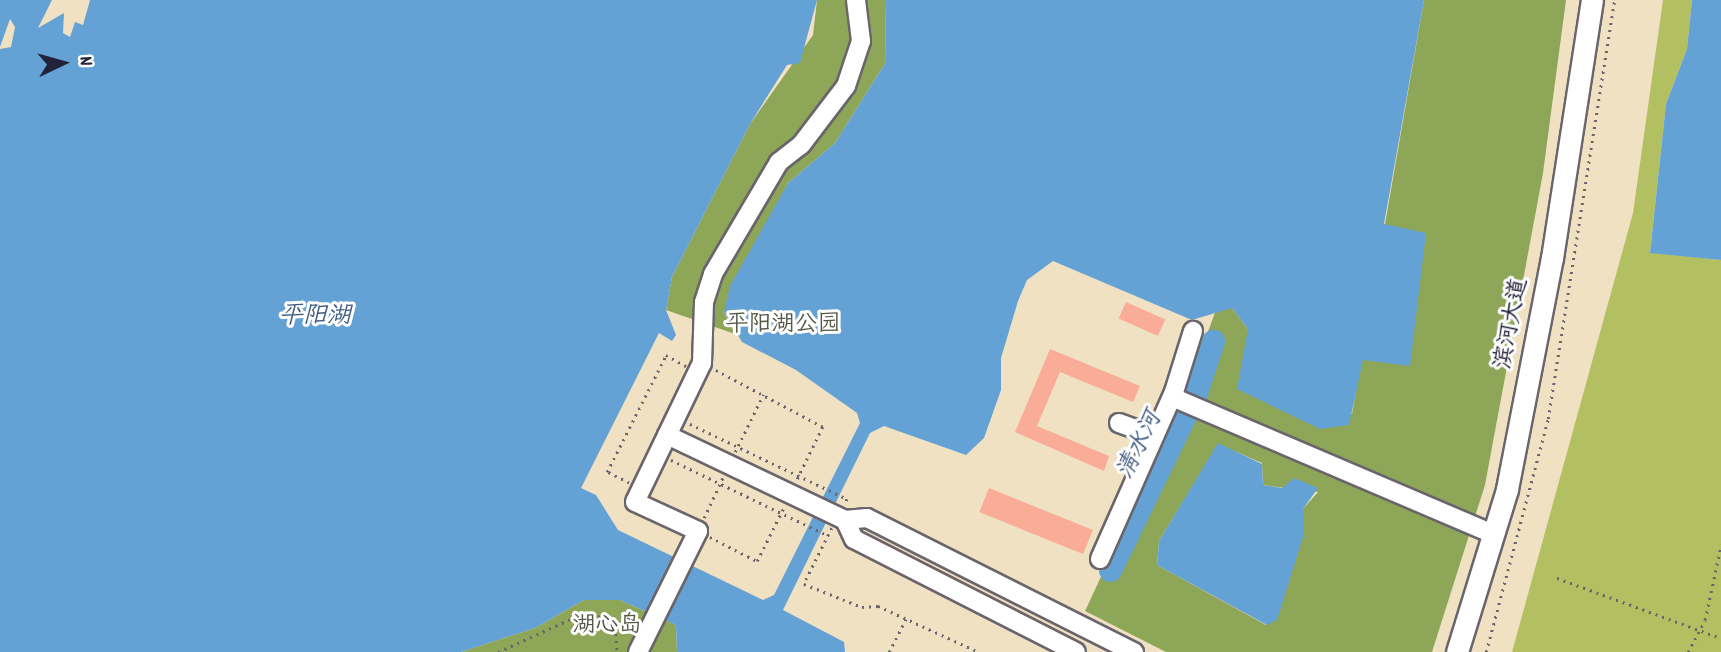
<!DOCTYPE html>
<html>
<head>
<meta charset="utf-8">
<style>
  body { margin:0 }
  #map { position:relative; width:1721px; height:652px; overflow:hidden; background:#f0e1c3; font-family:Dekko,"LXGW WenKai TC",sans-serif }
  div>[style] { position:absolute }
  .green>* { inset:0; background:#b3c062 }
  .forest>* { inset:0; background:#8ea658 }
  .water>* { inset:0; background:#64a2d6 }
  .river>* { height:23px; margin:-11.5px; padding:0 11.5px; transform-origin:11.5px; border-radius:11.5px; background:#64a2d6 }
  .building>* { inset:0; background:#f9ac97; transform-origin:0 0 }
  .path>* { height:2.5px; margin-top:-1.25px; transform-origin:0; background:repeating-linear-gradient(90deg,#6a656b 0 2px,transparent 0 7px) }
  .roads { filter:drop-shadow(2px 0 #6a656b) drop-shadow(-2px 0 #6a656b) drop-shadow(0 2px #6a656b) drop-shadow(0 -2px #6a656b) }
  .minor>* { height:18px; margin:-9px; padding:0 9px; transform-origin:9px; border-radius:9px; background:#fff }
  .major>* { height:21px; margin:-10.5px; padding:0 10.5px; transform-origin:10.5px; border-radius:10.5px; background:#fff }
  span { translate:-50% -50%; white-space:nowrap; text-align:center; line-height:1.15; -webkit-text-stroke:6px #fff; paint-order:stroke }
  .street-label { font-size:23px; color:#22223b }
  .park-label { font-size:23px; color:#555949 }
  .water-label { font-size:24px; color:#405c81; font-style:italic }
  .north { position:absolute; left:28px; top:28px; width:70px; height:70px; -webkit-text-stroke:5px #fff; paint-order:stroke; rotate:85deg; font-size:19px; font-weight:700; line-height:28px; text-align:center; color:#22223b }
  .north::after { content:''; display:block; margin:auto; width:24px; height:32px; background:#22223b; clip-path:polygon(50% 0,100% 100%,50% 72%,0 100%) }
</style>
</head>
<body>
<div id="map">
  <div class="green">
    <i style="clip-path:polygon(1663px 0,1692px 0,1687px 49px,1666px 104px,1650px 252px,1721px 260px,1721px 652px,1512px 652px,1633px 213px)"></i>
  </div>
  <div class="forest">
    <i style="clip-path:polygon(817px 0,885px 0,886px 62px,835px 143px,788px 183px,724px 312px,735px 334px,666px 310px,672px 277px,750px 124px,813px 35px)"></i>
    <i style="clip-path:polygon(evenodd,1424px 0,1566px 0,1543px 173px,1485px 485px,1432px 652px,1166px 652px,1085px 611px,1179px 410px,1216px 310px,1232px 308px,1248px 329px,1352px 414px,1424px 0,1218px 444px,1262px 463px,1263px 485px,1318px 492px,1303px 509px,1303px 537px,1266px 625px,1157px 565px,1159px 541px,1218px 444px)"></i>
    <i style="clip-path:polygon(584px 600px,620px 600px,676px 625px,677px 652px,461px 652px,535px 628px)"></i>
  </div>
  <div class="water">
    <i style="clip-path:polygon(0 0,52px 0,38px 28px,64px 13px,63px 33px,70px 37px,75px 22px,83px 25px,90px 0,817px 0,800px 63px,787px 65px,750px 124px,672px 277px,666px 310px,676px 335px,672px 341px,659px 333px,581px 488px,596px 495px,618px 530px,763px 600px,774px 595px,860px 423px,857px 413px,796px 370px,742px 342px,724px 312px,730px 286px,788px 183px,835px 143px,886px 62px,885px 0,1424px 0,1384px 224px,1426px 233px,1410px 366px,1363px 360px,1349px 425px,1320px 429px,1237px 389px,1248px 329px,1232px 308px,1192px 320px,1053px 261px,1027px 280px,1018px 301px,1001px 358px,1001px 390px,984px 438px,966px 455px,884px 426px,870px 433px,783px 610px,844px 642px,845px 652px,677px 652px,676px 625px,620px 600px,584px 600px,535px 628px,461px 652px,0 652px,0 49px,11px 47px,15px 27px,10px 19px,0 47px)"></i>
    <i style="clip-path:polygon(1692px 0,1721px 0,1721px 260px,1650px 253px,1666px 104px,1687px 49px)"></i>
    <i style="clip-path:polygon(1218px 443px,1262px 464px,1263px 485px,1282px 488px,1294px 478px,1318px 488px,1303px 509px,1303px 537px,1277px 620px,1267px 625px,1157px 565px,1159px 541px)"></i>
  </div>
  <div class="river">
    <i style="left:1110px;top:570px;width:197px;rotate:-64.1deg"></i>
    <i style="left:1196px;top:393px;width:55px;rotate:-71.9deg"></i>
  </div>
  <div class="building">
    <i style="left:1126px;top:302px;width:43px;height:18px;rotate:24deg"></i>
    <i style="clip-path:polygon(1050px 349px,1140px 386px,1133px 402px,1060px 372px,1037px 426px,1109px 456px,1104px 471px,1015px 432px)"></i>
    <i style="left:989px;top:488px;width:112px;height:26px;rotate:22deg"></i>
  </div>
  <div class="path">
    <i style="left:716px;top:370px;width:121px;rotate:28deg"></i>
    <i style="left:823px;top:427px;width:61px;rotate:116.1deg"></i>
    <i style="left:690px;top:424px;width:174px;rotate:25.5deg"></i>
    <i style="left:847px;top:499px;width:5px;rotate:112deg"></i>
    <i style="left:735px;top:452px;width:64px;rotate:-63.8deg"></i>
    <i style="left:671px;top:460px;width:175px;rotate:25.7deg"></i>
    <i style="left:629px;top:483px;width:25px;rotate:-153deg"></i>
    <i style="left:607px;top:472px;width:131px;rotate:-63.2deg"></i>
    <i style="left:666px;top:355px;width:23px;rotate:29deg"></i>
    <i style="left:704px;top:518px;width:45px;rotate:-65.1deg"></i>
    <i style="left:832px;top:528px;width:63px;rotate:116.6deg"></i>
    <i style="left:804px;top:584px;width:62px;rotate:21.6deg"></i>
    <i style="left:862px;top:607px;width:16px;rotate:-4deg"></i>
    <i style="left:878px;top:606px;width:111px;rotate:24.5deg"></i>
    <i style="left:710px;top:537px;width:53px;rotate:27.1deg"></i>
    <i style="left:757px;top:561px;width:60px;rotate:-63.4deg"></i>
    <i style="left:1557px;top:578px;width:175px;rotate:20.1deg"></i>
    <i style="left:498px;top:652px;width:94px;rotate:-24.4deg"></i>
    <i style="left:584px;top:613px;width:32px;rotate:13deg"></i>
    <i style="left:615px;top:620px;width:32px;rotate:86deg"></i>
    <i style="left:889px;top:652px;width:37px;rotate:-63deg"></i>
    <i style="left:1486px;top:652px;width:241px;rotate:-75.1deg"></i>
    <i style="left:1548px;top:419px;width:424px;rotate:-81deg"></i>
    <i style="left:1688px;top:652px;width:36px;rotate:-62deg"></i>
    <i style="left:1705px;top:620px;width:77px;rotate:-78deg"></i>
  </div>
  <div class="roads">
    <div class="minor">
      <i style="left:1172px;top:397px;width:349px;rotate:23.1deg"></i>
      <i style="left:1119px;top:423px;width:37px;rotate:20deg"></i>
      <i style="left:667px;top:435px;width:197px;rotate:25.5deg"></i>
      <i style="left:845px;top:520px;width:22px;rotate:-5deg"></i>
      <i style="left:867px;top:518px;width:299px;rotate:26.7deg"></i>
      <i style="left:845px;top:520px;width:21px;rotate:65deg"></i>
      <i style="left:854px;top:539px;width:249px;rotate:27deg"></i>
      <i style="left:1100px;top:559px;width:183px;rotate:-66.1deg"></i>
      <i style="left:1174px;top:392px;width:64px;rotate:-72.7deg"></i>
      <i style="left:638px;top:652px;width:135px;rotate:-63.6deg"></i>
      <i style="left:698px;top:531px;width:69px;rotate:-155.3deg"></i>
      <i style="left:635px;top:502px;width:154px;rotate:-64.3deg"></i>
      <i style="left:702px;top:363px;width:61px;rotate:-88.1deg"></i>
      <i style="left:704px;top:302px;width:29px;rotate:-72deg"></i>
      <i style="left:713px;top:274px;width:130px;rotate:-59.5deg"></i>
      <i style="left:779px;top:162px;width:28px;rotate:-38deg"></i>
      <i style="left:801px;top:145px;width:74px;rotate:-52.7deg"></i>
      <i style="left:846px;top:86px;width:47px;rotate:-71.6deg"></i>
      <i style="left:861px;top:41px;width:41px;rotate:-97deg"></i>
    </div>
    <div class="major">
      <i style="left:1457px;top:652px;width:170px;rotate:-72.9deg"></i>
      <i style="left:1507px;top:489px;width:235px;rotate:-79deg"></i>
      <i style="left:1552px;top:258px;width:261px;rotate:-81.2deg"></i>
    </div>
  </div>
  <div class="street-label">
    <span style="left:1513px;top:324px;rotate:-79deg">滨河大道</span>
  </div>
  <div class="park-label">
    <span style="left:783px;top:326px">平阳湖公园</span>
    <span style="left:607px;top:627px">湖心岛</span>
  </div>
  <div class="water-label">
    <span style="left:315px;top:318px">平阳湖</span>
    <span style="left:1141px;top:446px;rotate:-64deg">清水河</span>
  </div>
  <div class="north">N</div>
</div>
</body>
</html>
